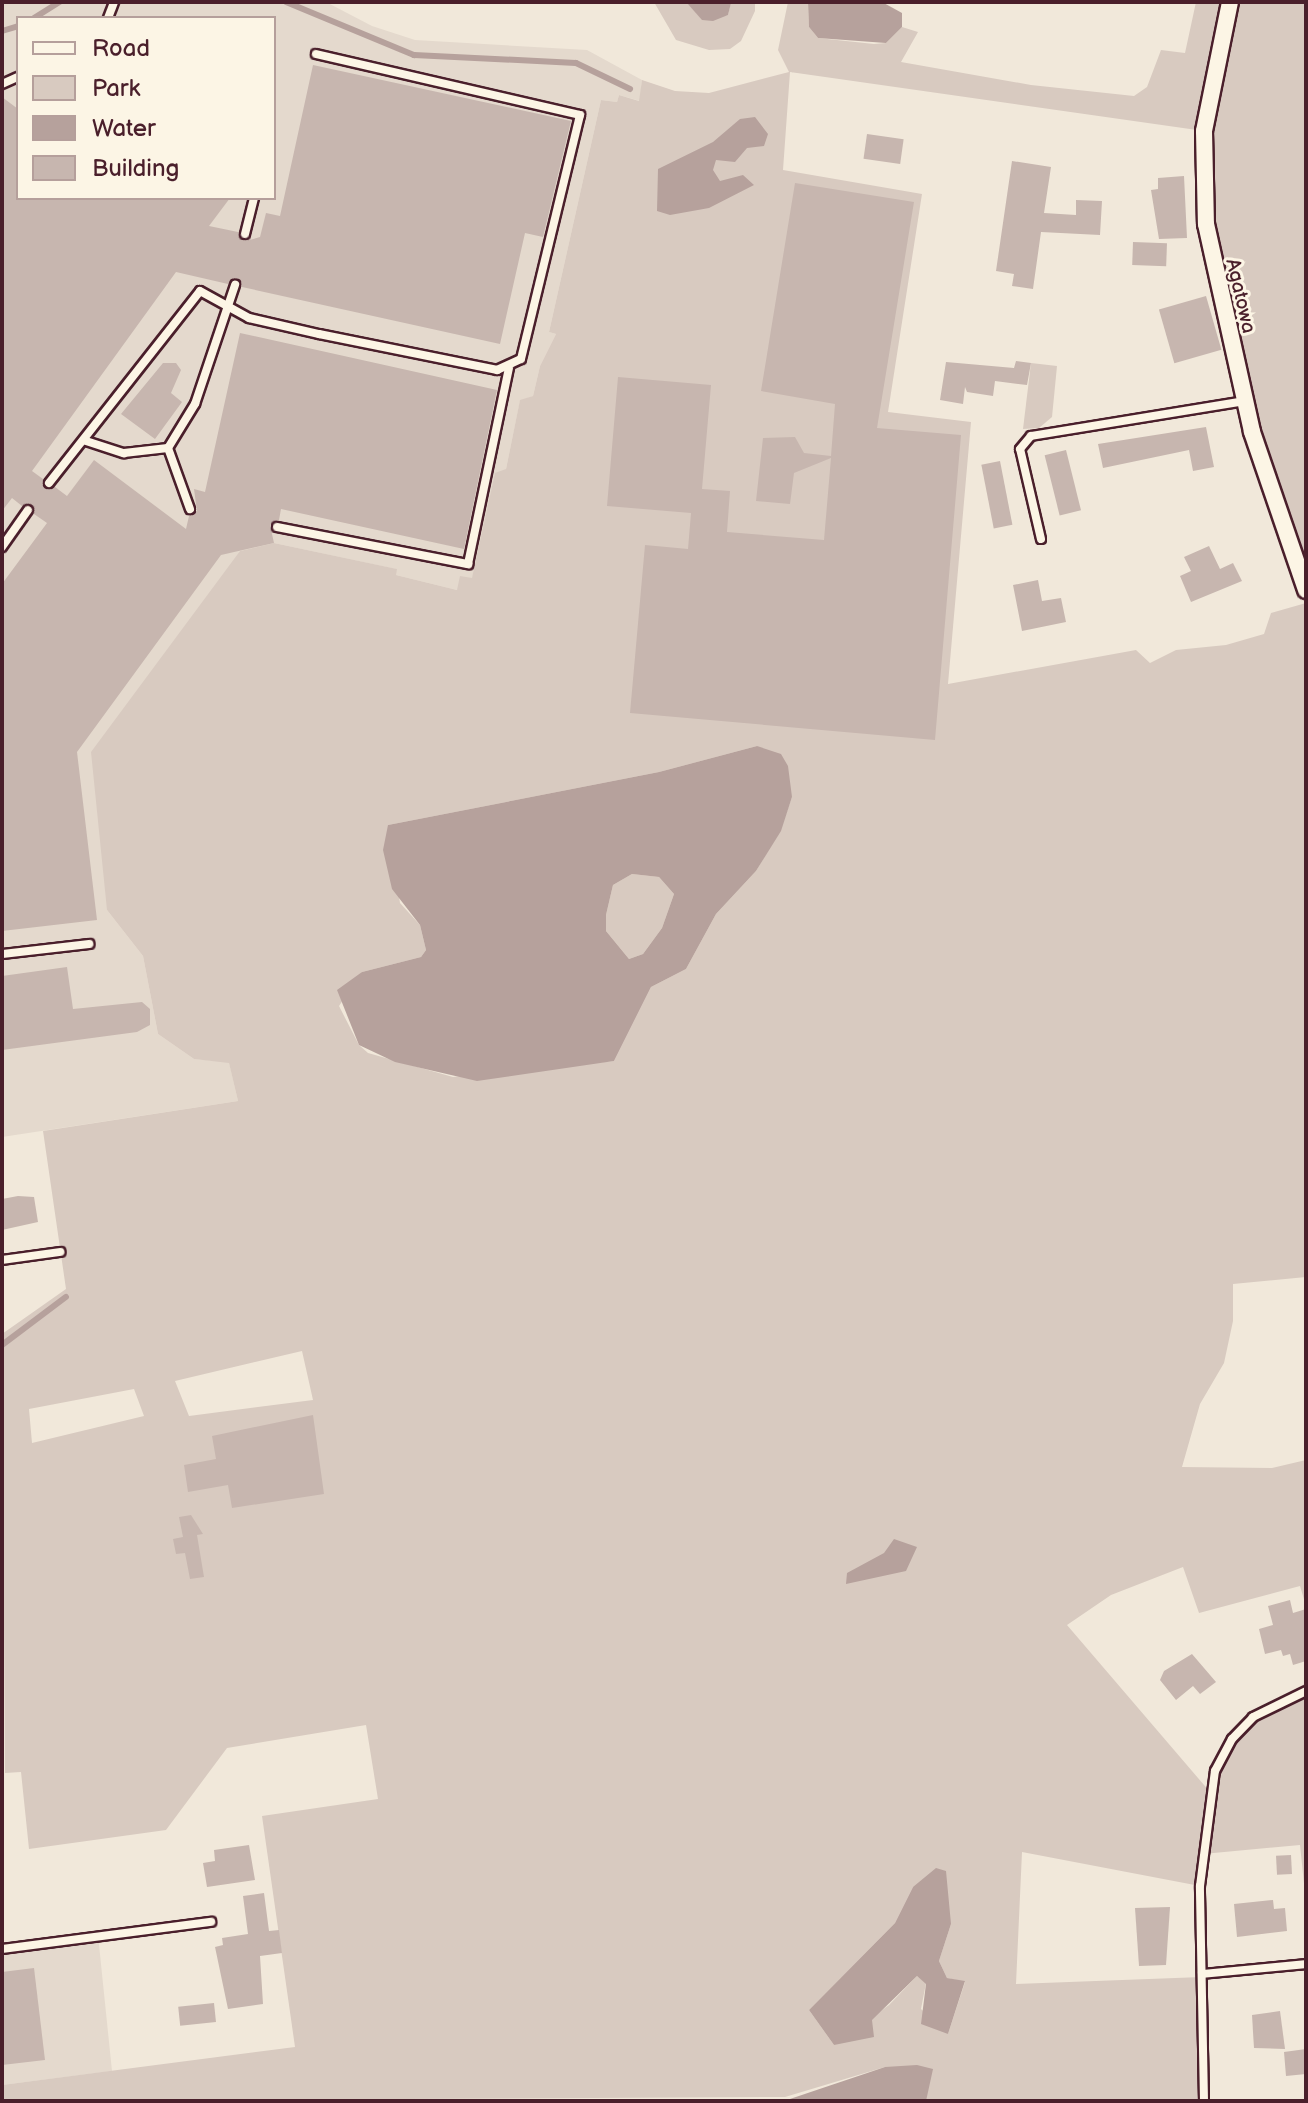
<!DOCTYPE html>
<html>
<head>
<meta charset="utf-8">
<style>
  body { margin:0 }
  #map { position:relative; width:1308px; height:2103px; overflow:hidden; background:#f1e8da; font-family:"Balsamiq Sans",sans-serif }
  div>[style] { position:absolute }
  .built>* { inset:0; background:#e4d9cd }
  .green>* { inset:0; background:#d8cac0 }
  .water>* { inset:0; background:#b6a19c }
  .stream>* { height:6px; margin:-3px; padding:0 3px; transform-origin:3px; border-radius:3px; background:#b6a19c }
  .building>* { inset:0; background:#c7b6af; transform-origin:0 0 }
  .roads { filter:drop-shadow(2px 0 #4a1f2b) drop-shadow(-2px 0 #4a1f2b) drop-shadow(0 2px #4a1f2b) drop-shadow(0 -2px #4a1f2b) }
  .lane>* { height:8px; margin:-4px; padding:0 4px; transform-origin:4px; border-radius:4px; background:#fcf5e5 }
  .street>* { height:16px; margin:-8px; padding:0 8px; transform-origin:8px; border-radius:8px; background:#fcf5e5 }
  span { translate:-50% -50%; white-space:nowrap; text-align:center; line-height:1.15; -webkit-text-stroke:6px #fcf5e5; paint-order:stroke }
  .street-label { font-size:20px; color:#4a1f2b }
  .frame { position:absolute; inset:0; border:4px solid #4a1f2b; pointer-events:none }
  .legend { position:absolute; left:16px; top:16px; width:260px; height:184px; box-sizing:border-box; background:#fcf5e5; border:2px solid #b59f9b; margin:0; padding:10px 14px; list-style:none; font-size:24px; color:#4a1f2b }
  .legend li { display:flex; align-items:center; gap:16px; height:40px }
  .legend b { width:40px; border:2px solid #b59f9b }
</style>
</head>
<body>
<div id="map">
  <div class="built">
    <i style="clip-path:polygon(evenodd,2px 2px,326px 2px,372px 26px,415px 40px,587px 50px,642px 80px,640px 101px,619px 95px,617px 102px,601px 100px,549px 332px,556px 334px,540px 366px,533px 396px,520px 401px,506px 469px,472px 579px,457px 590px,396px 575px,396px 569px,274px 543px,240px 551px,107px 910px,143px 956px,158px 1034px,194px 1059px,229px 1062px,238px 1101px,2px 1137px,2px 2px,18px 18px,274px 18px,274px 198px,18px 198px,18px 18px)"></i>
    <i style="clip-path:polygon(98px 1935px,112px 2071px,2px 2085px,2px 1949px)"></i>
  </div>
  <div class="green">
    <i style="clip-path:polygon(654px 2px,686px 2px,703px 20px,728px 15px,731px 2px,755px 2px,755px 11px,741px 41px,730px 49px,709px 50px,676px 40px)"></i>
    <i style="clip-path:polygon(evenodd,788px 2px,808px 2px,809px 27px,818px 38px,874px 44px,886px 43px,902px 27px,918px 32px,901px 62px,1031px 85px,1134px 96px,1147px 87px,1161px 50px,1185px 53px,1196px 2px,1306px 2px,1306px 590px,1215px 277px,1204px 131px,790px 72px,783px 170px,922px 194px,888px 412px,971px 422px,948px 684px,1136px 650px,1150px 663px,1176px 650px,1226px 645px,1264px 634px,1271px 613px,1306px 603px,1306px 1277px,1233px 1284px,1233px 1321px,1224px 1363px,1200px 1404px,1182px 1467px,1272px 1468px,1306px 1460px,1306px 1606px,1300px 1586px,1199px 1613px,1183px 1567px,1111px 1595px,1067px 1625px,1210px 1792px,1215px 1771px,1243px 1727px,1306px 1691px,1306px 1903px,1300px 1845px,1203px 1854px,1200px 1886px,1022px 1852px,1016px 1984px,1202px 1977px,1204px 2101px,926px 2101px,885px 2067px,785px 2097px,2px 2101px,2px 2085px,295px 2047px,262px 1816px,378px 1799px,366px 1725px,227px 1748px,166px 1830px,29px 1849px,21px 1772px,5px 1773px,2px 1334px,66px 1289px,43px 1131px,238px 1101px,229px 1063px,194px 1059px,158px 1034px,143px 956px,107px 910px,91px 752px,240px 551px,274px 543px,397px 569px,396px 575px,457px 590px,460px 576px,472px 578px,495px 473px,506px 469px,520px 400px,533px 396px,540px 366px,556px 334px,549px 332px,601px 100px,617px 102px,619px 95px,639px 101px,642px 80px,675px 91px,709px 93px,789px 72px,778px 50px,788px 2px,757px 746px,792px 797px,780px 831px,756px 871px,716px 914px,686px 969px,651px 987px,614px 1061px,453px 1077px,368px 1053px,359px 1045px,339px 1006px,362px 972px,421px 957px,426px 950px,420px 925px,400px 903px,388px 825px,659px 772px,757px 746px,788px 2px,302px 1351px,313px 1400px,189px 1416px,175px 1381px,302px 1351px,788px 2px,134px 1389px,144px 1416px,32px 1443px,29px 1409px,134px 1389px,788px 2px,913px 1887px,951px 1924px,939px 1961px,947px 1978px,965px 1982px,948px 2034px,921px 2009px,926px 1983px,917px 1976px,889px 2005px,834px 2045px,809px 2010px,895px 1923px,913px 1887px)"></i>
    <i style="clip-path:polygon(1031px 363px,1057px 366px,1052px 417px,1039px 428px,1023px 429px)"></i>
    <i style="clip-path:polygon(632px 874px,659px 877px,674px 894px,662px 928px,643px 954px,629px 959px,606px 931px,606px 915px,613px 885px)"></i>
  </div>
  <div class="water">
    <i style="clip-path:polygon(686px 2px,731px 2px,731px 3px,728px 15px,713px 21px,702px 20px)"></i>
    <i style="clip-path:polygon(808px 2px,882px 2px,902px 13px,902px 27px,886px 43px,818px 38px,809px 27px)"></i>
    <i style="clip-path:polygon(755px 117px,768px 134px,764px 146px,747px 148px,735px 162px,716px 160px,713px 170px,720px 181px,743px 175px,754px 185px,709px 208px,670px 215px,657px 211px,658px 169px,713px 142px,740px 119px)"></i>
    <i style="clip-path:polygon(evenodd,757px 746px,781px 754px,788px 766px,792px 797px,781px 831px,756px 871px,716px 914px,686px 969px,651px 987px,614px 1061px,477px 1081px,395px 1062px,359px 1045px,337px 990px,362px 972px,421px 957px,426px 950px,420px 925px,392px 889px,383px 850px,388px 825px,659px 772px,757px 746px,632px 874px,659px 877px,674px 894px,662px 928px,643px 954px,629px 959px,606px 931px,606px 915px,613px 885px,632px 874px)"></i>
    <i style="clip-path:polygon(894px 1539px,917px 1547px,906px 1571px,846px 1584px,847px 1573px,884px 1553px)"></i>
    <i style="clip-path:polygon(936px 1868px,946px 1871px,951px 1924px,939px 1961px,947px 1978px,965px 1981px,948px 2034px,921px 2024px,926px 1984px,917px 1976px,872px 2020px,874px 2037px,834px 2045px,809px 2010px,895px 1923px,913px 1887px)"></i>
    <i style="clip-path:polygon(917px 2065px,933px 2069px,926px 2101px,784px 2101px,885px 2067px)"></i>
  </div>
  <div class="stream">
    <i style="left:286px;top:2px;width:139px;rotate:22.5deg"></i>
    <i style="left:414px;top:55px;width:162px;rotate:2.8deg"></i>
    <i style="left:576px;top:63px;width:60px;rotate:25.7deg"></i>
    <i style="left:34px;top:18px;width:31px;rotate:-32deg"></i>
    <i style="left:2px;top:31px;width:17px;rotate:-17deg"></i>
    <i style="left:2px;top:1345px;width:80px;rotate:-36.9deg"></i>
  </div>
  <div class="building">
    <i style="clip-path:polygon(313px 65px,571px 121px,543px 237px,525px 233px,500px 344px,242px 287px,236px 278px,228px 284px,176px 272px,32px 471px,43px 479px,45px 489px,55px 487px,67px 496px,94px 460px,186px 529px,189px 516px,197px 511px,194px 489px,205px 492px,240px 333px,497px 390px,464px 549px,281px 509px,279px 520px,270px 525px,274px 543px,221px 555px,77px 752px,97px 920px,2px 931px,2px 584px,47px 523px,34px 514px,33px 505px,22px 506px,12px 498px,2px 511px,2px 97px,18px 109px,18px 198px,230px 198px,209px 226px,238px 232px,246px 241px,260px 237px,266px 213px,280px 216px)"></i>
    <i style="left:867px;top:134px;width:37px;height:25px;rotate:8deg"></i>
    <i style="clip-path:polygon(1012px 161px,1051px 167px,1044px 213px,1076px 215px,1076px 200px,1102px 201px,1100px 235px,1041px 232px,1033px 289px,1012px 286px,1014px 274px,996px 271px)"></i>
    <i style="clip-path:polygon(1184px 176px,1187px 238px,1159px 239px,1151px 190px,1158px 189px,1158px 178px)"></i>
    <i style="clip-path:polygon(795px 183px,914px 202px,877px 428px,961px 435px,935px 740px,630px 713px,645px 545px,688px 549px,691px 513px,607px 506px,618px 377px,711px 385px,702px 489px,730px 491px,727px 532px,824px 540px,831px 458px,794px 473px,790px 504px,756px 501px,763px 438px,795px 437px,804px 453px,831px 456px,835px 404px,761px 391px)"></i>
    <i style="left:1133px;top:242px;width:34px;height:23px;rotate:2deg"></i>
    <i style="left:1206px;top:296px;width:56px;height:49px;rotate:74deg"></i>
    <i style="clip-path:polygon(1016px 361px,1031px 363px,1027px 385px,995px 381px,993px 396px,967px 392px,965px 387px,963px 404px,940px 400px,946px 362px,1014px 368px)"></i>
    <i style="clip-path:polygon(163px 363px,176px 363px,181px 370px,171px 393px,182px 402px,155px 439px,121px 414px)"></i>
    <i style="clip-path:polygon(1206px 427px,1214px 467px,1193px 471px,1189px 450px,1103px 468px,1098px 444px)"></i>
    <i style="left:1066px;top:450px;width:62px;height:22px;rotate:76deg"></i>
    <i style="left:1000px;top:461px;width:65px;height:19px;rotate:79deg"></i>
    <i style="clip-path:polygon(1209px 546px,1220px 569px,1233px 563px,1242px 581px,1191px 602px,1180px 576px,1191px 571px,1184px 557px)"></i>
    <i style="clip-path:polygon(1038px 580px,1042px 601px,1061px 598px,1066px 622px,1022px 631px,1013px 585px)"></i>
    <i style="clip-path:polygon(67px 967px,73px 1009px,142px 1002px,150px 1009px,150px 1025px,137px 1032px,2px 1050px,2px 976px)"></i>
    <i style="clip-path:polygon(18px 1196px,34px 1197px,38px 1222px,2px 1230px,2px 1199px)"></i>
    <i style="clip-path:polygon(313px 1415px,324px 1494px,232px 1508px,228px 1485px,188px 1492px,184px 1465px,216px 1459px,212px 1436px)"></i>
    <i style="clip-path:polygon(191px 1515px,203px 1534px,197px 1535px,204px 1577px,190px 1579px,185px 1553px,176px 1554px,173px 1539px,183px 1537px,179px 1517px)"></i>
    <i style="clip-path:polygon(1290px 1600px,1293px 1613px,1306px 1609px,1306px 1661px,1293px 1665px,1290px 1654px,1283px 1656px,1281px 1650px,1265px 1654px,1259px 1629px,1273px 1625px,1268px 1606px)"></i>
    <i style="clip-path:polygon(1192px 1654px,1216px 1682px,1200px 1694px,1193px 1686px,1176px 1700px,1160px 1680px,1164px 1671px)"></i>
    <i style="clip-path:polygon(249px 1845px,255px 1880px,207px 1887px,203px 1863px,215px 1861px,214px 1850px)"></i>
    <i style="left:1291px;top:1855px;width:19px;height:15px;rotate:87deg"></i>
    <i style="clip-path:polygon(264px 1893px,269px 1931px,279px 1930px,282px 1953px,260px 1956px,263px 2004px,228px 2009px,215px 1947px,223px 1945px,222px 1938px,248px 1934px,243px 1896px)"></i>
    <i style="clip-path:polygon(1273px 1900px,1274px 1909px,1285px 1908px,1287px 1931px,1237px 1937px,1234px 1904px)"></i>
    <i style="clip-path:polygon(1170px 1907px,1166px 1965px,1139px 1966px,1135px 1908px)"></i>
    <i style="clip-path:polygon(34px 1968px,45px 2060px,2px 2065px,2px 1972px)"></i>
    <i style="left:214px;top:2003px;width:19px;height:36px;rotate:84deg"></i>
    <i style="clip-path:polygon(1280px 2011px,1285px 2049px,1254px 2048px,1252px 2015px)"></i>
    <i style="clip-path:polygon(1306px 2049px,1306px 2074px,1286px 2076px,1284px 2052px)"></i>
  </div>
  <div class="roads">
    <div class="lane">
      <i style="left:108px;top:18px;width:17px;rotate:-69deg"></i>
      <i style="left:2px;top:84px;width:17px;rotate:-24deg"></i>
      <i style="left:245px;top:234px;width:37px;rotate:-76deg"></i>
      <i style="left:86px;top:441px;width:40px;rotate:18deg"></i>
      <i style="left:124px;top:453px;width:44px;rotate:-6.5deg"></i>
      <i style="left:168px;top:448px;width:52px;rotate:-58.5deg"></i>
      <i style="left:195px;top:404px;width:126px;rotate:-71.4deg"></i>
      <i style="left:168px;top:448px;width:65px;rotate:70.2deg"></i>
      <i style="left:49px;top:483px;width:244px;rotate:-51.8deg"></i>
      <i style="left:200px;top:291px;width:56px;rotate:28.9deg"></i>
      <i style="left:249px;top:318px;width:72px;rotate:12.9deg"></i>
      <i style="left:319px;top:334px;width:182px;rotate:11.4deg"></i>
      <i style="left:497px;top:370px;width:26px;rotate:-25deg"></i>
      <i style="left:521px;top:359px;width:251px;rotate:-76.4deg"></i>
      <i style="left:580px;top:115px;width:271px;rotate:-167deg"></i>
      <i style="left:277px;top:527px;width:195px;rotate:11deg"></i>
      <i style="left:468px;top:564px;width:200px;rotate:-78.2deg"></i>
      <i style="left:1041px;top:539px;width:92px;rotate:-103.1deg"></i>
      <i style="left:1020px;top:449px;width:17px;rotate:-50deg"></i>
      <i style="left:1031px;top:436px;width:216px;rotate:-9.3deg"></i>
      <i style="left:2px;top:547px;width:45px;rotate:-54.9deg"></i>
      <i style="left:2px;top:954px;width:88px;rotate:-6.6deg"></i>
      <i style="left:2px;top:1260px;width:59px;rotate:-7.9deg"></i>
      <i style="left:2px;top:1949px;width:211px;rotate:-7.4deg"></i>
      <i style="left:1202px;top:1974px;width:104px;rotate:-5.5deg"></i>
      <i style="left:1204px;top:2101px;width:215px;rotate:-91.1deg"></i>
      <i style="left:1200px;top:1886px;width:116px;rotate:-82.6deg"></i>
      <i style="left:1215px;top:1771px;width:36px;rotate:-62deg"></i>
      <i style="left:1232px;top:1739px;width:30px;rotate:-46deg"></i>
      <i style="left:1253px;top:1717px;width:59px;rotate:-26.1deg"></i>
    </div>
    <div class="street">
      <i style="left:1230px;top:2px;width:132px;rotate:101.4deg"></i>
      <i style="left:1204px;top:131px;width:93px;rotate:88.8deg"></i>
      <i style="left:1206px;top:224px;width:213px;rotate:77.5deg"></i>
      <i style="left:1252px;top:432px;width:167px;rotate:71.1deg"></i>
    </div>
  </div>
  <div class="street-label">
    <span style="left:1240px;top:296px;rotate:77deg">Agatowa</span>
  </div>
  <div class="frame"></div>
  <ul class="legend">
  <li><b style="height:10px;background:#fcf5e5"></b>Road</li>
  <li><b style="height:22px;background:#d8cac0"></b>Park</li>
  <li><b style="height:22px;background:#b6a19c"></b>Water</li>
  <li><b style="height:22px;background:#c7b6af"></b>Building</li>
  </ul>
</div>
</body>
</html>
